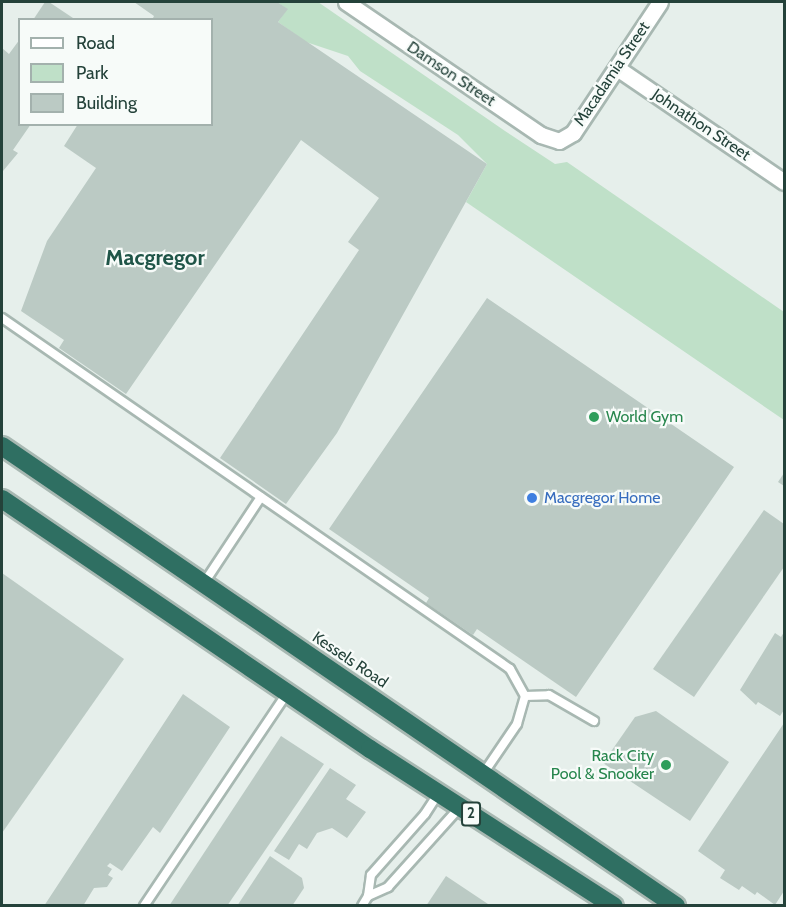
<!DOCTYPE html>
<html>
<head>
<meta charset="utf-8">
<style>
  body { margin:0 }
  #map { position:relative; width:786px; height:907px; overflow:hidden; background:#e6efeb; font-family:Cabin,sans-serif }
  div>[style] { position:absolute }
  .green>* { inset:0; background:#bfe0c8 }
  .building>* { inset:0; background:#bbcac4 }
  .roads { filter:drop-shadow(2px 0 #a8b8b2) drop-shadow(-2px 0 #a8b8b2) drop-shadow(0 2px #a8b8b2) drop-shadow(0 -2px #a8b8b2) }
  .lane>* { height:8px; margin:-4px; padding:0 4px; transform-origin:4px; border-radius:4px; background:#fff }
  .street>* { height:15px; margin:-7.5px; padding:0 7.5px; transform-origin:7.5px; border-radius:7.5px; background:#fff }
  .highway>* { height:18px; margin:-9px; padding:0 9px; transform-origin:9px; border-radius:9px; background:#2f6f62 }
  .dots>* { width:16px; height:16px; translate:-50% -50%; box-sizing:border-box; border:3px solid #f7fbf9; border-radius:50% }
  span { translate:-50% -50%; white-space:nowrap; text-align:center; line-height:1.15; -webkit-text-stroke:4.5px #f7fbf9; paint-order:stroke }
  .shield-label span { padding:2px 4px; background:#f7fbf9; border:2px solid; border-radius:4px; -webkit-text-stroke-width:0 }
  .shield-label { font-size:15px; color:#24423a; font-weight:700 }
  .street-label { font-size:16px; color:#24423a }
  .leisure-label { font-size:16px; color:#27864d }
  .left { translate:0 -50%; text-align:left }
  .right { translate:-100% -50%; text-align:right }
  .shop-label { font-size:16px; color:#366cbe }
  .district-label { font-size:22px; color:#1f5548; font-weight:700 }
  .frame { position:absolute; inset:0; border:3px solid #24423a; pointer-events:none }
  .legend { position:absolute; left:18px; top:18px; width:195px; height:108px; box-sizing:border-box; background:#f7fbf9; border:2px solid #a3b1ad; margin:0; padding:8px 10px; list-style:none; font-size:18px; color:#24423a }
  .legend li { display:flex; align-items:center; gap:12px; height:30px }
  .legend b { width:30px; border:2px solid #a3b1ad }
</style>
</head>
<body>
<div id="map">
  <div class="green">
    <i style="clip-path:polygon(277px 2px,318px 2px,505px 131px,555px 164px,567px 162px,784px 312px,784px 420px,466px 202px,487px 164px,458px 135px,360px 71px,348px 56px,306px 42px,278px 22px,287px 9px)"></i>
  </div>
  <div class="building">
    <i style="clip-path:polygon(45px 2px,49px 2px,76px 20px,33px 20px)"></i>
    <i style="clip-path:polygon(134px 2px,277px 2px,288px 9px,278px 22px,487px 164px,337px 433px,286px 504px,220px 458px,359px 250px,348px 242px,379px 198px,301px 140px,126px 394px,59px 348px,64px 340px,21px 311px,47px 241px,96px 168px,64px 146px,78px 124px,212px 124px,212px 20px,152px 20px,154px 16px)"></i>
    <i style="clip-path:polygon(20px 39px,20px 124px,31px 124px,13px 150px,18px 153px,3px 171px,2px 48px,9px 54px)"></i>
    <i style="clip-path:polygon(487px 298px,734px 467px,576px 697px,477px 629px,473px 635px,426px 603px,429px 598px,329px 529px)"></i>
    <i style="clip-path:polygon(784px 473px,784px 486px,778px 482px)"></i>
    <i style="clip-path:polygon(764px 510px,784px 524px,784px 567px,694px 697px,653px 669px)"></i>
    <i style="clip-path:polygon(2px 573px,124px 659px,2px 833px)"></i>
    <i style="clip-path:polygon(784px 632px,784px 710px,780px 716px,758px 702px,756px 705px,740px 690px,775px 633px,781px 637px)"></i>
    <i style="clip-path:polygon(183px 694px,230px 727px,160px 833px,153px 827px,122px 871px,110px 863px,107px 866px,112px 869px,108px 875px,113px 878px,107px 887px,94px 888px,83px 906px,44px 906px)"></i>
    <i style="clip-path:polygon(656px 711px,729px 762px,690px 821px,603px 763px,635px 717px)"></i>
    <i style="clip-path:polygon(784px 723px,784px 891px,775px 905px,757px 892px,755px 895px,742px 886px,739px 890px,720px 878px,725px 870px,698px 851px)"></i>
    <i style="clip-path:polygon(281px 736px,324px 764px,227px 906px,169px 906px)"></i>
    <i style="clip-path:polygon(330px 768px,356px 785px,346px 799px,366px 812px,347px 838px,332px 828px,317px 833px,307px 849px,299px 844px,289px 860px,274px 851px)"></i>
    <i style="clip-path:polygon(270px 856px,302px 878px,304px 888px,292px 906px,237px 906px)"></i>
    <i style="clip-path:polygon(446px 876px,491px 906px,426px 906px)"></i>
  </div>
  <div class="roads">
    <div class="lane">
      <i style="left:2px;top:318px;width:617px;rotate:34.64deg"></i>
      <i style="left:510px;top:669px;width:31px;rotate:61deg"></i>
      <i style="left:525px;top:696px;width:29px;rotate:106deg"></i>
      <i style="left:517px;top:724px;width:60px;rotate:124.2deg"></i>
      <i style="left:204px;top:583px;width:103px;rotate:-56.5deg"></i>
      <i style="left:525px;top:696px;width:24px;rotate:-2deg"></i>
      <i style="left:549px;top:695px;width:52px;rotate:30deg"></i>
      <i style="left:368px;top:896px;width:22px;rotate:-24deg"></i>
      <i style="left:388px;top:887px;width:108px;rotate:-48deg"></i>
      <i style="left:144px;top:906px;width:257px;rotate:-56.1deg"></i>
      <i style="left:362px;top:906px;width:12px;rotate:-59deg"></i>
      <i style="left:368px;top:896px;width:21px;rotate:-82deg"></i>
      <i style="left:371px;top:875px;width:81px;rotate:-48.5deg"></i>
      <i style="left:425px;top:814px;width:24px;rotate:-57deg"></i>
    </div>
    <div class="street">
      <i style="left:346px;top:2px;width:236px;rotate:34.3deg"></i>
      <i style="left:541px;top:135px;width:19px;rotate:18deg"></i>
      <i style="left:559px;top:141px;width:16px;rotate:-30deg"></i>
      <i style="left:573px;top:133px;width:157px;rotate:-56.4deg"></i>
      <i style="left:617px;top:68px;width:202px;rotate:34.3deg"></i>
    </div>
    <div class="highway">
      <i style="left:2px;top:446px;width:816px;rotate:34.31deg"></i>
      <i style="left:2px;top:499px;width:445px;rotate:34.2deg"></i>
      <i style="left:370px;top:749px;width:290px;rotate:32.8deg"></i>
    </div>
  </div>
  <div class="dots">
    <i style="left:594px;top:417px;background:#2e9e5b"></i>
    <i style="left:532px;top:498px;background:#3f7fe0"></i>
    <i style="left:666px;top:765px;background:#2e9e5b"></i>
  </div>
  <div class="shield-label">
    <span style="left:471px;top:814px">2</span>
  </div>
  <div class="street-label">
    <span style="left:451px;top:74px;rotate:34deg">Damson Street</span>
    <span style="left:612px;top:74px;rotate:-56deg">Macadamia Street</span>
    <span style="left:701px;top:125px;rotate:34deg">Johnathon Street</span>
    <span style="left:350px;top:660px;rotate:34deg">Kessels Road</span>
  </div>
  <div class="leisure-label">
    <span class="left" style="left:606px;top:417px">World Gym</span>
    <span class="right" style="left:654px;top:765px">Rack City<br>Pool &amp; Snooker</span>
  </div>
  <div class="shop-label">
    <span class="left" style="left:544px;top:498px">Macgregor Home</span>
  </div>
  <div class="district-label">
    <span style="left:155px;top:258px">Macgregor</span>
  </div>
  <div class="frame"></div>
  <ul class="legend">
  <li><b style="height:8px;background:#fff"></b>Road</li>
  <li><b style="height:16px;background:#bfe0c8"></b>Park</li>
  <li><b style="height:16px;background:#bbcac4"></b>Building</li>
  </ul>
</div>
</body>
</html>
